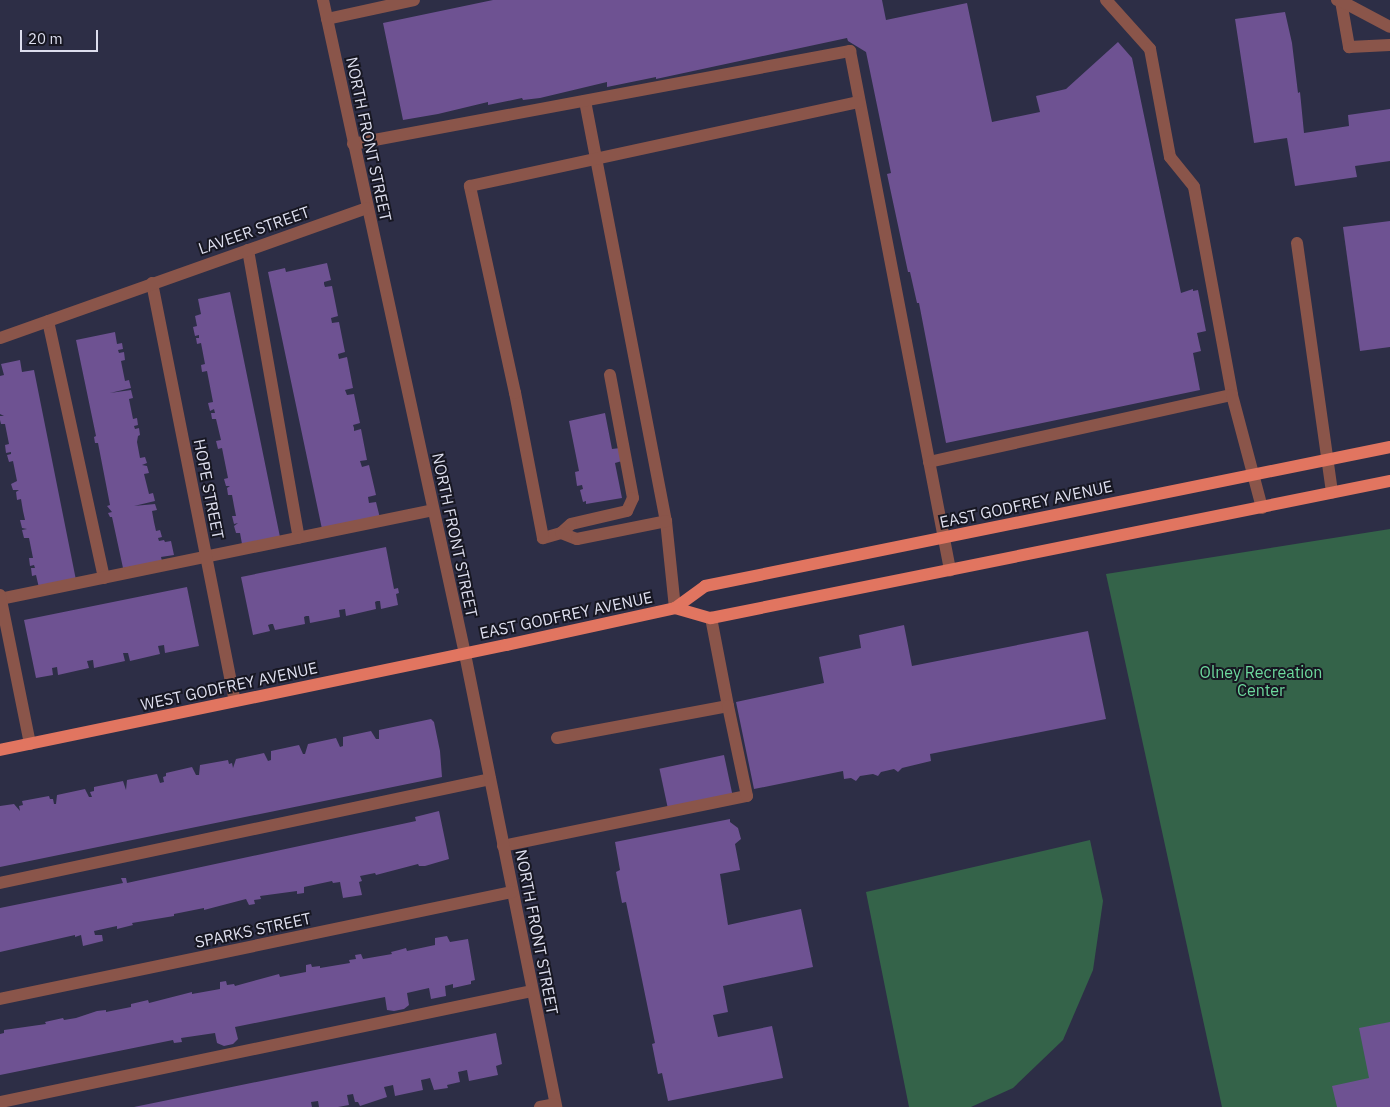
<!DOCTYPE html>
<html>
<head>
<meta charset="utf-8">
<style>
  body { margin:0 }
  #map { position:relative; width:1390px; height:1107px; overflow:hidden; background:#2d2e46; font-family:"IBM Plex Sans",sans-serif }
  div>[style] { position:absolute }
  .green>* { inset:0; background:#346349 }
  .building>* { inset:0; background:#6e5292; transform-origin:0 0 }
  .lane>* { height:12px; margin:-6px; padding:0 6px; transform-origin:6px; border-radius:6px; background:#8a554a }
  .street>* { height:12px; margin:-6px; padding:0 6px; transform-origin:6px; border-radius:6px; background:#8a554a }
  .primary>* { height:12px; margin:-6px; padding:0 6px; transform-origin:6px; border-radius:6px; background:#e17560 }
  span { translate:-50% -50%; white-space:nowrap; text-align:center; line-height:1.15; -webkit-text-stroke:4px #171722; paint-order:stroke }
  .street-label { font-size:16px; color:#dddeee }
  .park-label { font-size:16px; color:#6dd99d }
  .scale { position:absolute; left:20px; top:30px; width:78px; height:22px; box-sizing:border-box; border:2px solid #dddeee; border-top:0; padding-left:6px; font-size:15px; line-height:18px; white-space:nowrap; color:#dddeee; -webkit-text-stroke:4px #171722; paint-order:stroke }
</style>
</head>
<body>
<div id="map">
  <div class="green">
    <i style="clip-path:polygon(1390px 529px,1390px 1107px,1222px 1107px,1106px 574px)"></i>
    <i style="clip-path:polygon(1090px 840px,1103px 901px,1093px 970px,1063px 1040px,1013px 1088px,971px 1107px,909px 1107px,866px 892px)"></i>
  </div>
  <div class="building">
    <i style="clip-path:polygon(493px 0,882px 0,886px 20px,967px 3px,992px 122px,1040px 112px,1036px 96px,1066px 89px,1118px 42px,1132px 58px,1181px 293px,1193px 289px,1193px 291px,1198px 290px,1206px 331px,1197px 333px,1201px 351px,1193px 353px,1200px 390px,946px 443px,919px 303px,917px 303px,910px 272px,908px 272px,887px 174px,891px 173px,866px 52px,848px 41px,847px 38px,656px 79px,656px 77px,607px 87px,607px 82px,540px 98px,523px 100px,522px 98px,488px 105px,488px 102px,438px 114px,403px 120px,383px 23px)"></i>
    <i style="clip-path:polygon(1285px 12px,1292px 43px,1298px 93px,1300px 92px,1304px 133px,1349px 126px,1348px 115px,1390px 109px,1390px 161px,1355px 166px,1357px 177px,1295px 186px,1287px 138px,1254px 143px,1235px 19px)"></i>
    <i style="clip-path:polygon(1390px 221px,1390px 347px,1360px 351px,1343px 227px)"></i>
    <i style="clip-path:polygon(327px 263px,331px 280px,324px 282px,324px 284px,325px 287px,332px 286px,338px 316px,331px 318px,332px 323px,339px 322px,345px 352px,338px 354px,339px 359px,347px 357px,353px 388px,345px 390px,347px 395px,354px 394px,360px 423px,353px 425px,354px 428px,354px 431px,361px 429px,367px 460px,360px 461px,362px 467px,369px 465px,376px 495px,368px 497px,369px 503px,376px 502px,380px 518px,322px 529px,268px 272px,285px 268px,286px 272px)"></i>
    <i style="clip-path:polygon(230px 292px,280px 537px,242px 544px,240px 533px,236px 533px,234px 526px,238px 523px,234px 524px,232px 516px,236px 516px,234px 506px,232px 495px,228px 495px,227px 488px,230px 486px,226px 486px,224px 479px,228px 478px,222px 448px,218px 449px,216px 441px,221px 440px,216px 419px,212px 419px,211px 413px,215px 413px,214px 409px,210px 411px,208px 403px,213px 402px,207px 371px,202px 372px,201px 365px,205px 364px,201px 343px,197px 344px,196px 338px,199px 338px,199px 335px,195px 336px,193px 327px,197px 326px,195px 316px,201px 314px,198px 299px)"></i>
    <i style="clip-path:polygon(115px 332px,117px 344px,122px 343px,123px 349px,118px 350px,119px 353px,124px 352px,125px 360px,121px 361px,125px 381px,129px 380px,131px 388px,110px 393px,131px 390px,133px 398px,129px 399px,133px 419px,137px 418px,138px 425px,134px 426px,135px 429px,139px 428px,140px 435px,138px 436px,137px 442px,140px 458px,145px 457px,147px 463px,142px 465px,147px 466px,149px 473px,144px 474px,149px 494px,153px 493px,155px 501px,134px 506px,155px 504px,157px 510px,152px 511px,154px 522px,156px 531px,160px 530px,162px 537px,158px 538px,159px 541px,164px 540px,165px 542px,171px 541px,174px 555px,161px 557px,162px 561px,123px 568px,112px 517px,110px 517px,108px 513px,112px 512px,107px 506px,110px 505px,98px 443px,95px 443px,94px 437px,96px 436px,76px 340px)"></i>
    <i style="clip-path:polygon(20px 360px,22px 372px,34px 370px,76px 580px,39px 588px,36px 575px,32px 576px,31px 568px,35px 568px,34px 565px,30px 566px,29px 558px,33px 558px,29px 538px,24px 538px,22px 530px,27px 529px,22px 528px,20px 520px,25px 520px,23px 511px,21px 499px,17px 500px,16px 492px,19px 490px,13px 490px,11px 484px,17px 481px,13px 461px,9px 462px,7px 455px,11px 454px,11px 452px,6px 453px,5px 445px,9px 444px,5px 424px,1px 424px,0 420px,0 416px,4px 416px,0 414px,0 376px,4px 375px,1px 364px)"></i>
    <i style="clip-path:polygon(605px 413px,612px 449px,620px 448px,622px 461px,615px 463px,622px 498px,586px 504px,586px 501px,583px 502px,580px 490px,583px 489px,582px 485px,577px 486px,575px 472px,579px 471px,569px 421px)"></i>
    <i style="clip-path:polygon(386px 547px,394px 589px,398px 588px,399px 593px,396px 594px,398px 605px,381px 609px,380px 601px,377px 601px,375px 602px,376px 609px,346px 616px,345px 609px,339px 610px,340px 617px,310px 623px,309px 616px,306px 616px,304px 617px,305px 624px,275px 630px,273px 624px,271px 624px,268px 625px,270px 631px,253px 635px,241px 577px)"></i>
    <i style="clip-path:polygon(187px 587px,199px 646px,165px 653px,164px 645px,158px 646px,160px 654px,130px 661px,128px 653px,123px 653px,125px 661px,94px 668px,93px 660px,87px 661px,89px 668px,58px 675px,57px 667px,52px 668px,53px 675px,36px 678px,24px 620px)"></i>
    <i style="clip-path:polygon(904px 625px,912px 666px,1088px 631px,1106px 719px,930px 754px,931px 761px,902px 768px,898px 772px,894px 769px,881px 772px,878px 776px,873px 774px,860px 776px,856px 781px,851px 778px,844px 779px,843px 771px,754px 789px,736px 702px,824px 683px,819px 657px,861px 648px,859px 635px)"></i>
    <i style="clip-path:polygon(431px 719px,434px 722px,440px 751px,442px 777px,0 867px,0 806px,14px 804px,20px 811px,19px 806px,23px 805px,22px 801px,49px 796px,50px 799px,53px 799px,54px 804px,56px 804px,57px 795px,85px 789px,89px 797px,92px 797px,90px 792px,94px 791px,94px 787px,123px 781px,126px 790px,127px 780px,157px 774px,160px 783px,164px 782px,163px 777px,166px 776px,166px 773px,192px 767px,196px 775px,199px 775px,200px 765px,228px 760px,229px 764px,232px 763px,233px 768px,236px 759px,264px 753px,268px 761px,271px 760px,271px 751px,299px 745px,303px 754px,305px 754px,308px 744px,336px 738px,340px 747px,343px 746px,343px 737px,371px 731px,376px 739px,379px 739px,379px 730px)"></i>
    <i style="left:724px;top:755px;width:42px;height:66px;rotate:78deg"></i>
    <i style="clip-path:polygon(439px 811px,449px 859px,425px 866px,419px 866px,418px 864px,376px 875px,375px 873px,360px 876px,362px 881px,359px 882px,362px 895px,343px 898px,340px 882px,333px 883px,332px 881px,304px 887px,304px 893px,297px 894px,297px 891px,260px 896px,261px 899px,254px 900px,255px 904px,249px 905px,246px 899px,204px 910px,204px 908px,174px 914px,174px 916px,132px 923px,133px 925px,117px 929px,117px 926px,94px 931px,95px 935px,102px 935px,103px 941px,83px 946px,81px 935px,75px 937px,75px 935px,0 952px,0 908px,123px 883px,121px 878px,126px 878px,127px 883px,136px 881px,416px 821px,415px 817px)"></i>
    <i style="clip-path:polygon(730px 819px,730px 822px,738px 828px,741px 839px,735px 844px,740px 870px,720px 874px,728px 925px,801px 909px,813px 967px,723px 986px,728px 1012px,713px 1015px,718px 1037px,772px 1026px,783px 1078px,668px 1101px,662px 1073px,658px 1074px,652px 1044px,655px 1043px,626px 902px,622px 903px,616px 872px,620px 870px,615px 842px)"></i>
    <i style="clip-path:polygon(447px 936px,450px 942px,468px 939px,475px 980px,471px 981px,471px 984px,453px 988px,453px 984px,445px 986px,446px 996px,431px 999px,429px 988px,407px 993px,409px 1005px,404px 1009px,394px 1011px,387px 1010px,385px 997px,235px 1027px,238px 1039px,233px 1044px,224px 1046px,217px 1043px,215px 1033px,181px 1038px,182px 1042px,174px 1043px,173px 1040px,0 1075px,0 1034px,4px 1033px,4px 1030px,46px 1024px,45px 1022px,63px 1018px,64px 1020px,76px 1018px,97px 1011px,106px 1010px,106px 1012px,131px 1007px,131px 1004px,148px 1000px,149px 1003px,192px 992px,192px 994px,220px 989px,220px 982px,226px 981px,227px 985px,234px 984px,235px 986px,279px 974px,280px 977px,306px 972px,306px 965px,311px 964px,312px 967px,320px 966px,320px 968px,350px 963px,349px 960px,356px 959px,355px 955px,361px 954px,363px 959px,392px 954px,391px 952px,399px 950px,406px 948px,407px 951px,435px 945px,435px 938px)"></i>
    <i style="clip-path:polygon(1390px 1022px,1390px 1107px,1337px 1107px,1332px 1086px,1369px 1078px,1359px 1028px)"></i>
    <i style="clip-path:polygon(496px 1033px,502px 1064px,496px 1066px,498px 1075px,469px 1081px,467px 1070px,458px 1072px,460px 1082px,447px 1085px,448px 1088px,434px 1090px,430px 1078px,426px 1079px,421px 1080px,423px 1090px,395px 1096px,393px 1085px,384px 1087px,387px 1097px,360px 1106px,358px 1102px,355px 1102px,353px 1094px,347px 1095px,349px 1105px,338px 1107px,319px 1107px,318px 1101px,311px 1102px,312px 1107px,134px 1107px)"></i>
  </div>
  <div class="lane">
    <i style="left:1106px;top:0;width:66px;rotate:48.1deg"></i>
    <i style="left:1150px;top:49px;width:110px;rotate:79.5deg"></i>
    <i style="left:1170px;top:157px;width:38px;rotate:51deg"></i>
    <i style="left:1194px;top:187px;width:211px;rotate:79.6deg"></i>
    <i style="left:1337px;top:0;width:4px;rotate:14deg"></i>
    <i style="left:1341px;top:1px;width:47px;rotate:80.1deg"></i>
    <i style="left:1349px;top:47px;width:41px;rotate:-2.8deg"></i>
    <i style="left:1341px;top:1px;width:55px;rotate:28deg"></i>
    <i style="left:327px;top:19px;width:89px;rotate:-12.3deg"></i>
    <i style="left:585px;top:101px;width:428px;rotate:79.1deg"></i>
    <i style="left:666px;top:521px;width:87px;rotate:84.1deg"></i>
    <i style="left:353px;top:144px;width:506px;rotate:-10.6deg"></i>
    <i style="left:850px;top:51px;width:529px;rotate:79.09deg"></i>
    <i style="left:1297px;top:243px;width:252px;rotate:82deg"></i>
    <i style="left:248px;top:250px;width:292px;rotate:80deg"></i>
    <i style="left:48px;top:321px;width:263px;rotate:77.7deg"></i>
    <i style="left:610px;top:375px;width:125px;rotate:79.4deg"></i>
    <i style="left:633px;top:498px;width:14px;rotate:115deg"></i>
    <i style="left:627px;top:511px;width:57px;rotate:166.9deg"></i>
    <i style="left:571px;top:524px;width:13px;rotate:138deg"></i>
    <i style="left:561px;top:533px;width:19px;rotate:164deg"></i>
    <i style="left:543px;top:538px;width:148px;rotate:-100.9deg"></i>
    <i style="left:515px;top:393px;width:212px;rotate:-102.3deg"></i>
    <i style="left:470px;top:186px;width:398px;rotate:-12.2deg"></i>
    <i style="left:929px;top:462px;width:310px;rotate:-12.5deg"></i>
    <i style="left:1232px;top:395px;width:117px;rotate:75.1deg"></i>
    <i style="left:561px;top:533px;width:17px;rotate:21deg"></i>
    <i style="left:577px;top:539px;width:91px;rotate:-11.4deg"></i>
    <i style="left:0;top:599px;width:442px;rotate:-11.6deg"></i>
    <i style="left:557px;top:738px;width:174px;rotate:-10.6deg"></i>
    <i style="left:728px;top:706px;width:90px;rotate:-100.9deg"></i>
    <i style="left:503px;top:846px;width:249px;rotate:-11.6deg"></i>
    <i style="left:747px;top:796px;width:92px;rotate:-101.9deg"></i>
    <i style="left:0;top:883px;width:501px;rotate:-11.98deg"></i>
    <i style="left:1px;top:1102px;width:542px;rotate:-11.81deg"></i>
  </div>
  <div class="street">
    <i style="left:323px;top:0;width:669px;rotate:77.75deg"></i>
    <i style="left:465px;top:654px;width:462px;rotate:78.6deg"></i>
    <i style="left:152px;top:283px;width:426px;rotate:78.8deg"></i>
    <i style="left:0;top:338px;width:389px;rotate:-19.5deg"></i>
    <i style="left:0;top:595px;width:152px;rotate:78.6deg"></i>
    <i style="left:0;top:999px;width:523px;rotate:-11.8deg"></i>
    <i style="left:540px;top:1107px;width:15px;rotate:-11deg"></i>
  </div>
  <div class="primary">
    <i style="left:675px;top:608px;width:37px;rotate:16deg"></i>
    <i style="left:711px;top:618px;width:693px;rotate:-11.41deg"></i>
    <i style="left:0;top:750px;width:517px;rotate:-11.72deg"></i>
    <i style="left:506px;top:645px;width:173px;rotate:-12.3deg"></i>
    <i style="left:675px;top:608px;width:37px;rotate:-36deg"></i>
    <i style="left:705px;top:586px;width:699px;rotate:-11.47deg"></i>
  </div>
  <div class="street-label">
    <span style="left:369px;top:139px;rotate:78deg">NORTH FRONT STREET</span>
    <span style="left:254px;top:230px;rotate:-19deg">LAVEER STREET</span>
    <span style="left:209px;top:489px;rotate:79deg">HOPE STREET</span>
    <span style="left:1026px;top:504px;rotate:-12deg">EAST GODFREY AVENUE</span>
    <span style="left:455px;top:535px;rotate:78deg">NORTH FRONT STREET</span>
    <span style="left:566px;top:615px;rotate:-12deg">EAST GODFREY AVENUE</span>
    <span style="left:229px;top:686px;rotate:-12deg">WEST GODFREY AVENUE</span>
    <span style="left:253px;top:930px;rotate:-12deg">SPARKS STREET</span>
    <span style="left:537px;top:932px;rotate:79deg">NORTH FRONT STREET</span>
  </div>
  <div class="park-label">
    <span style="left:1261px;top:681px">Olney Recreation<br>Center</span>
  </div>
  <div class="scale">20 m</div>
</div>
</body>
</html>
